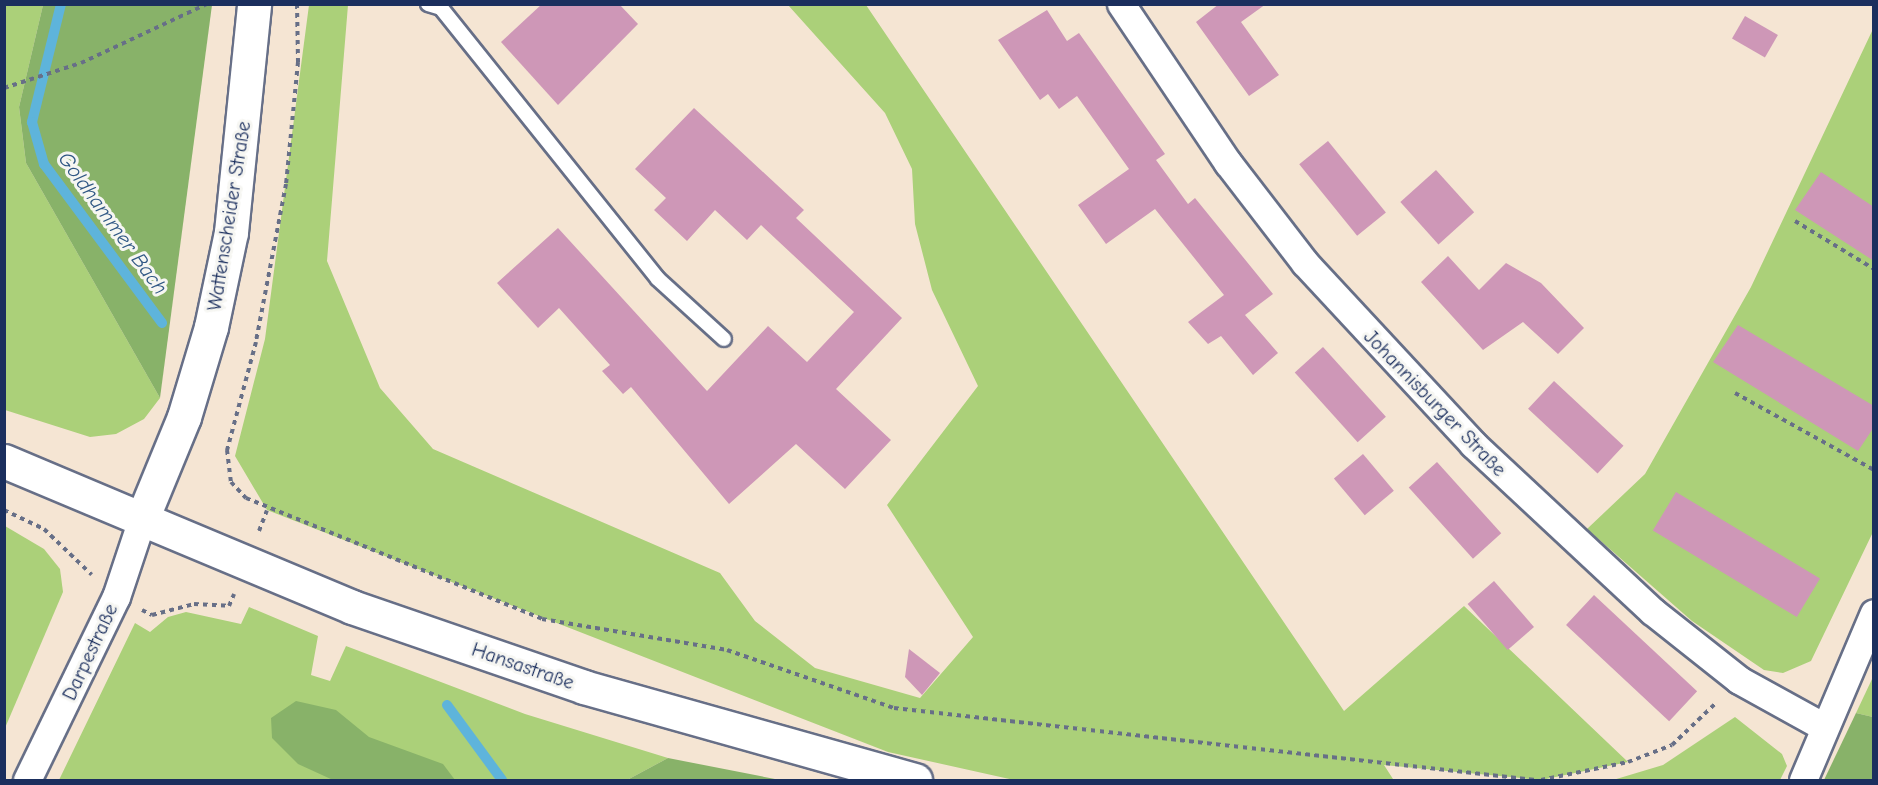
<!DOCTYPE html>
<html>
<head>
<meta charset="utf-8">
<style>
  body { margin:0 }
  #map { position:relative; width:1878px; height:785px; overflow:hidden; background:#f5e5d3; font-family:"Comic Neue",sans-serif }
  div>[style] { position:absolute }
  .green>* { inset:0; background:#abd079 }
  .forest>* { inset:0; background:#88b269 }
  .stream>* { height:10px; margin:-5px; padding:0 5px; transform-origin:5px; border-radius:5px; background:#5eb4db }
  .building>* { inset:0; background:#ce97b7; transform-origin:0 0 }
  .path>* { height:4px; margin-top:-2px; transform-origin:0; background:repeating-linear-gradient(90deg,#676f87 0 4.5px,transparent 0 9px) }
  .roads { filter:drop-shadow(2px 0 #676f87) drop-shadow(-2px 0 #676f87) drop-shadow(0 2px #676f87) drop-shadow(0 -2px #676f87) }
  .service>* { height:14px; margin:-7px; padding:0 7px; transform-origin:7px; border-radius:7px; background:#fff }
  .minor>* { height:27px; margin:-13.5px; padding:0 13.5px; transform-origin:13.5px; border-radius:13.5px; background:#fff }
  .tertiary>* { height:33px; margin:-16.5px; padding:0 16.5px; transform-origin:16.5px; border-radius:16.5px; background:#fff }
  .secondary>* { height:33px; margin:-16.5px; padding:0 16.5px; transform-origin:16.5px; border-radius:16.5px; background:#fff }
  span { translate:-50% -50%; white-space:nowrap; text-align:center; line-height:1.15; -webkit-text-stroke:6px #f6f6f2; paint-order:stroke }
  .street-label { font-size:20px; color:#1b2f5e }
  .water-label { font-size:21px; color:#2f5784; font-style:italic }
  .frame { position:absolute; inset:0; border:6px solid #1b2f5e; pointer-events:none }
</style>
</head>
<body>
<div id="map">
  <div class="green">
    <i style="clip-path:polygon(4px 5px,43px 5px,19px 107px,26px 163px,160px 398px,144px 419px,116px 434px,90px 437px,5px 410px)"></i>
    <i style="clip-path:polygon(309px 5px,348px 5px,327px 261px,380px 388px,433px 449px,720px 573px,755px 621px,815px 668px,920px 698px,973px 637px,887px 505px,978px 386px,932px 290px,915px 224px,912px 169px,885px 113px,788px 5px,866px 5px,1344px 711px,1464px 606px,1628px 762px,1541px 780px,1384px 765px,1393px 779px,1409px 780px,1014px 780px,888px 752px,267px 510px,235px 456px,265px 339px)"></i>
    <i style="clip-path:polygon(1873px 29px,1873px 532px,1811px 661px,1783px 673px,1764px 670px,1692px 621px,1587px 529px,1645px 474px,1751px 287px)"></i>
    <i style="clip-path:polygon(5px 526px,44px 549px,60px 569px,63px 592px,5px 728px)"></i>
    <i style="clip-path:polygon(249px 607px,318px 636px,311px 675px,330px 681px,346px 646px,525px 714px,668px 758px,627px 780px,59px 780px,135px 623px,150px 632px,168px 617px,186px 612px,241px 624px)"></i>
    <i style="clip-path:polygon(1873px 677px,1873px 717px,1856px 713px)"></i>
    <i style="clip-path:polygon(1735px 717px,1782px 754px,1787px 766px,1780px 780px,1613px 780px,1663px 765px)"></i>
  </div>
  <div class="forest">
    <i style="clip-path:polygon(43px 5px,212px 5px,160px 398px,26px 163px,19px 107px)"></i>
    <i style="clip-path:polygon(296px 701px,336px 710px,369px 737px,443px 764px,455px 780px,333px 780px,298px 764px,272px 738px,271px 718px)"></i>
    <i style="clip-path:polygon(1856px 713px,1873px 717px,1873px 780px,1824px 780px)"></i>
    <i style="clip-path:polygon(668px 758px,780px 780px,627px 780px)"></i>
  </div>
  <div class="stream">
    <i style="left:61px;top:4px;width:122px;rotate:103.8deg"></i>
    <i style="left:32px;top:122px;width:44px;rotate:74.1deg"></i>
    <i style="left:44px;top:164px;width:198px;rotate:53.4deg"></i>
    <i style="left:447px;top:705px;width:93px;rotate:53.7deg"></i>
  </div>
  <div class="building">
    <i style="clip-path:polygon(542px 4px,619px 4px,638px 24px,558px 105px,501px 42px)"></i>
    <i style="clip-path:polygon(1219px 4px,1266px 4px,1241px 22px,1279px 75px,1249px 96px,1196px 22px)"></i>
    <i style="clip-path:polygon(1047px 10px,1067px 41px,1079px 33px,1165px 154px,1156px 160px,1188px 204px,1195px 198px,1273px 294px,1245px 315px,1278px 353px,1253px 375px,1221px 336px,1208px 344px,1188px 322px,1224px 295px,1155px 209px,1106px 244px,1078px 205px,1129px 169px,1077px 96px,1059px 109px,1048px 94px,1040px 100px,998px 40px)"></i>
    <i style="left:1745px;top:16px;width:38px;height:26px;rotate:30deg"></i>
    <i style="clip-path:polygon(694px 108px,804px 210px,796px 218px,902px 318px,836px 389px,891px 440px,845px 489px,796px 444px,729px 504px,631px 387px,623px 394px,602px 371px,610px 365px,559px 308px,538px 328px,497px 283px,558px 228px,707px 391px,768px 326px,807px 362px,854px 312px,761px 225px,747px 240px,715px 210px,687px 241px,654px 210px,666px 198px,635px 169px)"></i>
    <i style="left:1328px;top:141px;width:92px;height:37px;rotate:51deg"></i>
    <i style="left:1436px;top:170px;width:57px;height:48px;rotate:48deg"></i>
    <i style="clip-path:polygon(1821px 172px,1874px 207px,1874px 261px,1795px 210px)"></i>
    <i style="clip-path:polygon(1448px 256px,1479px 290px,1506px 263px,1541px 283px,1584px 328px,1558px 354px,1523px 322px,1483px 350px,1421px 282px)"></i>
    <i style="clip-path:polygon(1738px 325px,1874px 406px,1874px 427px,1858px 451px,1713px 362px)"></i>
    <i style="left:1323px;top:347px;width:94px;height:38px;rotate:48deg"></i>
    <i style="left:1554px;top:381px;width:95px;height:38px;rotate:43deg"></i>
    <i style="left:1363px;top:454px;width:48px;height:38px;rotate:50deg"></i>
    <i style="left:1437px;top:462px;width:96px;height:38px;rotate:48deg"></i>
    <i style="left:1676px;top:492px;width:168px;height:45px;rotate:31deg"></i>
    <i style="left:1494px;top:581px;width:61px;height:35px;rotate:49deg"></i>
    <i style="left:1594px;top:595px;width:141px;height:41px;rotate:43deg"></i>
    <i style="clip-path:polygon(909px 649px,940px 673px,922px 695px,905px 677px)"></i>
  </div>
  <div class="path">
    <i style="left:297px;top:4px;width:58px;rotate:89deg"></i>
    <i style="left:298px;top:62px;width:123px;rotate:95.6deg"></i>
    <i style="left:286px;top:184px;width:161px;rotate:100.8deg"></i>
    <i style="left:256px;top:342px;width:112px;rotate:105deg"></i>
    <i style="left:227px;top:450px;width:32px;rotate:83deg"></i>
    <i style="left:231px;top:482px;width:22px;rotate:47deg"></i>
    <i style="left:246px;top:498px;width:320px;rotate:22.2deg"></i>
    <i style="left:542px;top:619px;width:188px;rotate:9.5deg"></i>
    <i style="left:727px;top:650px;width:177px;rotate:19.2deg"></i>
    <i style="left:894px;top:708px;width:646px;rotate:6.4deg"></i>
    <i style="left:1873px;top:66px;width:1px"></i>
    <i style="left:4px;top:88px;width:81px;rotate:-18deg"></i>
    <i style="left:81px;top:63px;width:139px;rotate:-25.1deg"></i>
    <i style="left:1795px;top:221px;width:92px;rotate:31.3deg"></i>
    <i style="left:1735px;top:393px;width:159px;rotate:29deg"></i>
    <i style="left:4px;top:510px;width:44px;rotate:25.4deg"></i>
    <i style="left:44px;top:529px;width:66px;rotate:43.8deg"></i>
    <i style="left:259px;top:531px;width:22px;rotate:-69deg"></i>
    <i style="left:142px;top:610px;width:11px;rotate:27deg"></i>
    <i style="left:152px;top:615px;width:43px;rotate:-14.7deg"></i>
    <i style="left:194px;top:604px;width:35px;rotate:3deg"></i>
    <i style="left:229px;top:606px;width:13px;rotate:-67deg"></i>
    <i style="left:1541px;top:780px;width:89px;rotate:-11.7deg"></i>
    <i style="left:1628px;top:762px;width:47px;rotate:-21.1deg"></i>
    <i style="left:1672px;top:745px;width:62px;rotate:-43.7deg"></i>
  </div>
  <div class="roads">
    <div class="service">
      <i style="left:428px;top:4px;width:14px;rotate:17deg"></i>
      <i style="left:441px;top:8px;width:347px;rotate:51.3deg"></i>
      <i style="left:658px;top:279px;width:89px;rotate:42.3deg"></i>
    </div>
    <div class="minor">
      <i style="left:1121px;top:4px;width:192px;rotate:56.1deg"></i>
      <i style="left:1228px;top:163px;width:126px;rotate:52.4deg"></i>
      <i style="left:1305px;top:263px;width:247px;rotate:47.1deg"></i>
      <i style="left:1473px;top:444px;width:245px;rotate:43deg"></i>
      <i style="left:1652px;top:611px;width:111px;rotate:38.4deg"></i>
      <i style="left:1739px;top:680px;width:97px;rotate:28.9deg"></i>
      <i style="left:27px;top:780px;width:203px;rotate:-64.1deg"></i>
      <i style="left:116px;top:597px;width:82px;rotate:-71.6deg"></i>
      <i style="left:1803px;top:780px;width:181px;rotate:-67deg"></i>
    </div>
    <div class="tertiary">
      <i style="left:142px;top:519px;width:228px;rotate:22.7deg"></i>
      <i style="left:352px;top:607px;width:245px;rotate:19deg"></i>
      <i style="left:584px;top:687px;width:344px;rotate:15.7deg"></i>
    </div>
    <div class="secondary">
      <i style="left:4px;top:461px;width:150px;rotate:22.8deg"></i>
      <i style="left:142px;top:519px;width:110px;rotate:-67.6deg"></i>
      <i style="left:184px;top:417px;width:94px;rotate:-73.3deg"></i>
      <i style="left:211px;top:327px;width:97px;rotate:-78.1deg"></i>
      <i style="left:231px;top:232px;width:229px;rotate:-84.2deg"></i>
    </div>
  </div>
  <div class="street-label">
    <span style="left:229px;top:216px;rotate:-81deg">Wattenscheider Straße</span>
    <span style="left:1435px;top:403px;rotate:46deg">Johannisburger Straße</span>
    <span style="left:90px;top:652px;rotate:-65deg">Darpestraße</span>
    <span style="left:523px;top:666px;rotate:19deg">Hansastraße</span>
  </div>
  <div class="water-label">
    <span style="left:113px;top:223px;rotate:54deg">Goldhammer Bach</span>
  </div>
  <div class="frame"></div>
</div>
</body>
</html>
